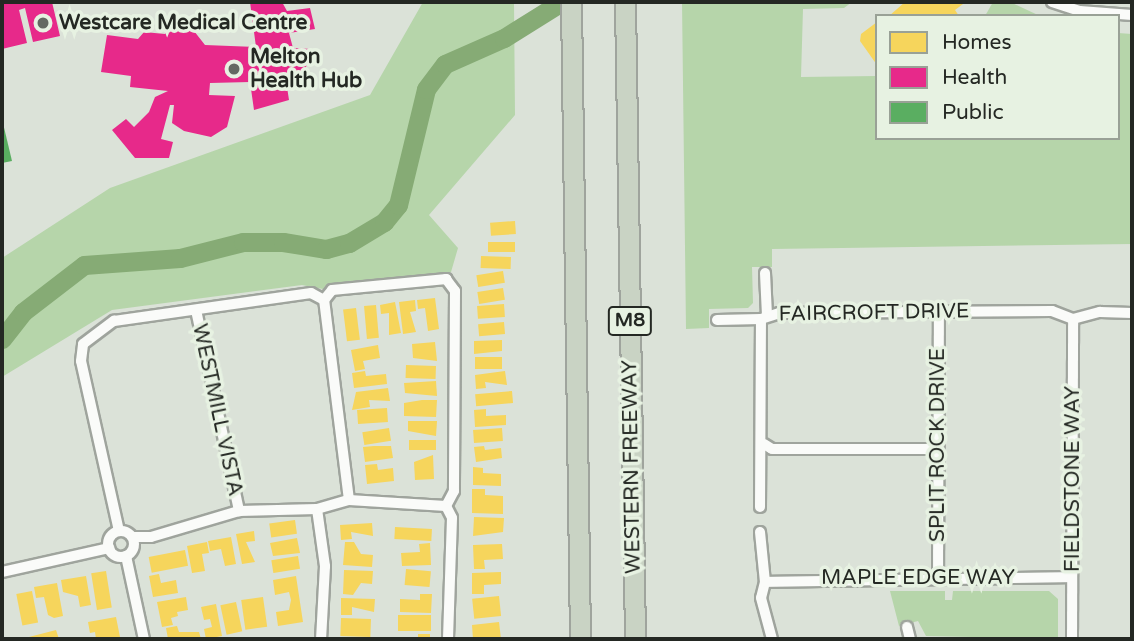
<!DOCTYPE html>
<html>
<head>
<meta charset="utf-8">
<style>
  body { margin:0 }
  #map { position:relative; width:1134px; height:641px; overflow:hidden; background:#dbe2d8; font-family:"Varela Round",sans-serif }
  div>[style] { position:absolute }
  .green>* { inset:0; background:#b6d5aa }
  .homes>* { inset:0; background:#f6d55c; transform-origin:0 0 }
  .health>* { inset:0; background:#e7298a }
  .public>* { inset:0; background:#5aae61 }
  .river>* { height:19px; margin:-9.5px; padding:0 9.5px; transform-origin:9.5px; border-radius:9.5px; background:#86ab75 }
  .roads { filter:drop-shadow(2px 0 #9fa49d) drop-shadow(-2px 0 #9fa49d) drop-shadow(0 2px #9fa49d) drop-shadow(0 -2px #9fa49d) }
  .minor>* { height:10px; margin:-5px; padding:0 5px; transform-origin:5px; border-radius:5px; background:#fafbf9 }
  .minor>.ring { margin:-5px; padding:0; box-sizing:content-box; background:none; border:10px solid #fafbf9; border-radius:50% }
  .motorway>* { height:19px; margin:-9.5px; padding:0 9.5px; transform-origin:9.5px; border-radius:9.5px; background:#c9d3c4 }
  .dots>* { width:19px; height:19px; translate:-50% -50%; box-sizing:border-box; border:4px solid #e7f2e2; border-radius:50% }
  span { translate:-50% -50%; white-space:nowrap; text-align:center; line-height:1.15; -webkit-text-stroke:7px #e7f2e2; paint-order:stroke }
  .shield-label span { padding:2px 5px; background:#e7f2e2; border:2px solid; border-radius:5px; -webkit-text-stroke-width:0 }
  .shield-label { font-size:19px; color:#242823; font-weight:700 }
  .poi-label { font-size:21px; color:#242823; font-weight:700 }
  .left { translate:0 -50%; text-align:left }
  .street-label { font-size:21px; color:#242823 }
  .frame { position:absolute; inset:0; border:4px solid #242823; pointer-events:none }
  .legend { position:absolute; left:875px; top:14px; width:245px; height:126px; box-sizing:border-box; background:#e7f2e2; border:2px solid #99a196; margin:0; padding:9px 12px; list-style:none; font-size:21px; color:#242823 }
  .legend li { display:flex; align-items:center; gap:14px; height:35px }
  .legend b { width:35px; border:2px solid #99a196 }
</style>
</head>
<body>
<div id="map">
  <div class="green">
    <i style="clip-path:polygon(423px 2px,514px 2px,515px 115px,429px 215px,458px 248px,451px 272px,328px 290px,302px 285px,112px 310px,2px 377px,2px 258px,110px 188px,370px 95px)"></i>
    <i style="clip-path:polygon(682px 2px,852px 2px,844px 8px,803px 9px,801px 77px,877px 76px,877px 138px,1118px 138px,1118px 33px,1132px 34px,1132px 244px,772px 249px,772px 267px,752px 267px,753px 303px,748px 308px,709px 309px,709px 328px,686px 329px)"></i>
    <i style="clip-path:polygon(993px 2px,1010px 2px,1040px 16px,985px 16px)"></i>
    <i style="clip-path:polygon(890px 591px,945px 591px,945px 600px,952px 600px,953px 591px,1049px 591px,1058px 599px,1058px 639px,926px 636px,918px 621px,899px 626px)"></i>
  </div>
  <div class="homes">
    <i style="clip-path:polygon(905px 2px,962px 2px,963px 4px,955px 10px,959px 16px,889px 16px)"></i>
    <i style="clip-path:polygon(877px 22px,877px 65px,860px 41px,861px 34px)"></i>
    <i style="left:515px;top:221px;width:13px;height:25px;rotate:86deg"></i>
    <i style="left:488px;top:242px;width:27px;height:10px"></i>
    <i style="left:481px;top:256px;width:30px;height:12px;rotate:2deg"></i>
    <i style="left:503px;top:271px;width:12px;height:27px;rotate:81deg"></i>
    <i style="left:503px;top:288px;width:12px;height:26px;rotate:81deg"></i>
    <i style="clip-path:polygon(435px 298px,439px 329px,428px 331px,425px 308px,418px 309px,417px 300px)"></i>
    <i style="clip-path:polygon(415px 300px,416px 311px,410px 312px,416px 332px,403px 334px,399px 302px)"></i>
    <i style="clip-path:polygon(395px 302px,401px 333px,389px 335px,389px 313px,381px 314px,380px 305px)"></i>
    <i style="left:504px;top:304px;width:13px;height:27px;rotate:86deg"></i>
    <i style="left:376px;top:305px;width:33px;height:12px;rotate:85deg"></i>
    <i style="left:356px;top:308px;width:32px;height:13px;rotate:83deg"></i>
    <i style="left:504px;top:322px;width:12px;height:26px;rotate:85deg"></i>
    <i style="clip-path:polygon(502px 340px,502px 351px,474px 354px,474px 341px)"></i>
    <i style="clip-path:polygon(435px 342px,437px 361px,413px 358px,412px 344px)"></i>
    <i style="clip-path:polygon(378px 345px,380px 358px,363px 361px,365px 369px,355px 371px,351px 350px)"></i>
    <i style="left:475px;top:357px;width:27px;height:12px"></i>
    <i style="left:406px;top:365px;width:30px;height:13px;rotate:2deg"></i>
    <i style="clip-path:polygon(365px 371px,366px 376px,386px 374px,387px 384px,354px 388px,352px 373px)"></i>
    <i style="clip-path:polygon(505px 371px,507px 385px,485px 382px,486px 388px,476px 389px,475px 375px)"></i>
    <i style="clip-path:polygon(436px 381px,437px 396px,405px 393px,404px 383px)"></i>
    <i style="clip-path:polygon(388px 388px,390px 401px,369px 400px,370px 407px,352px 410px,356px 392px)"></i>
    <i style="left:512px;top:391px;width:12px;height:37px;rotate:85deg"></i>
    <i style="clip-path:polygon(422px 400px,437px 400px,436px 417px,404px 416px,404px 403px)"></i>
    <i style="left:387px;top:408px;width:14px;height:30px;rotate:86deg"></i>
    <i style="clip-path:polygon(486px 409px,486px 416px,506px 415px,506px 425px,475px 427px,474px 410px)"></i>
    <i style="clip-path:polygon(408px 421px,437px 421px,436px 436px,408px 431px)"></i>
    <i style="left:389px;top:428px;width:13px;height:27px;rotate:81deg"></i>
    <i style="left:502px;top:428px;width:13px;height:29px;rotate:86deg"></i>
    <i style="left:409px;top:440px;width:27px;height:10px"></i>
    <i style="clip-path:polygon(374px 446px,391px 446px,393px 458px,365px 462px,363px 447px)"></i>
    <i style="clip-path:polygon(484px 446px,485px 450px,501px 448px,502px 458px,476px 462px,474px 447px)"></i>
    <i style="clip-path:polygon(433px 455px,434px 479px,415px 480px,414px 462px)"></i>
    <i style="clip-path:polygon(377px 464px,378px 470px,393px 468px,394px 481px,367px 484px,365px 465px)"></i>
    <i style="clip-path:polygon(473px 467px,483px 468px,483px 473px,501px 474px,501px 486px,473px 485px)"></i>
    <i style="clip-path:polygon(472px 489px,485px 489px,485px 495px,503px 496px,503px 514px,472px 513px)"></i>
    <i style="clip-path:polygon(474px 517px,504px 518px,503px 532px,473px 536px)"></i>
    <i style="left:295px;top:520px;width:14px;height:26px;rotate:82deg"></i>
    <i style="clip-path:polygon(372px 523px,373px 536px,351px 532px,352px 539px,341px 540px,340px 525px)"></i>
    <i style="left:395px;top:527px;width:37px;height:12px;rotate:3deg"></i>
    <i style="clip-path:polygon(254px 531px,255px 541px,246px 542px,255px 562px,242px 564px,236px 534px)"></i>
    <i style="clip-path:polygon(231px 537px,236px 564px,225px 566px,221px 549px,210px 551px,208px 541px)"></i>
    <i style="clip-path:polygon(297px 538px,300px 553px,273px 556px,270px 543px)"></i>
    <i style="clip-path:polygon(207px 542px,209px 553px,202px 554px,205px 571px,192px 573px,187px 546px)"></i>
    <i style="clip-path:polygon(345px 542px,354px 542px,361px 554px,373px 555px,372px 567px,343px 565px)"></i>
    <i style="clip-path:polygon(430px 543px,431px 565px,402px 566px,401px 553px,420px 552px,419px 544px)"></i>
    <i style="clip-path:polygon(502px 544px,503px 559px,484px 560px,485px 569px,474px 569px,473px 545px)"></i>
    <i style="left:185px;top:550px;width:16px;height:37px;rotate:79deg"></i>
    <i style="left:298px;top:556px;width:13px;height:27px;rotate:81deg"></i>
    <i style="left:406px;top:569px;width:25px;height:16px;rotate:5deg"></i>
    <i style="clip-path:polygon(344px 570px,373px 571px,372px 584px,361px 583px,353px 595px,343px 594px)"></i>
    <i style="left:106px;top:571px;width:37px;height:15px;rotate:81deg"></i>
    <i style="clip-path:polygon(501px 572px,501px 584px,484px 585px,484px 594px,472px 594px,472px 573px)"></i>
    <i style="clip-path:polygon(159px 574px,161px 583px,176px 580px,178px 593px,153px 597px,149px 576px)"></i>
    <i style="clip-path:polygon(86px 576px,91px 605px,80px 607px,78px 596px,63px 592px,61px 580px)"></i>
    <i style="clip-path:polygon(296px 576px,303px 622px,278px 626px,276px 612px,289px 610px,291px 600px,289px 592px,275px 595px,273px 580px)"></i>
    <i style="clip-path:polygon(57px 583px,63px 616px,54px 618px,48px 615px,44px 597px,36px 598px,34px 587px)"></i>
    <i style="left:32px;top:591px;width:32px;height:16px;rotate:79deg"></i>
    <i style="clip-path:polygon(420px 594px,432px 594px,431px 613px,400px 612px,400px 599px,420px 600px)"></i>
    <i style="left:499px;top:596px;width:20px;height:27px;rotate:84deg"></i>
    <i style="clip-path:polygon(186px 597px,188px 610px,177px 612px,178px 616px,171px 618px,173px 625px,162px 627px,157px 602px)"></i>
    <i style="left:263px;top:597px;width:30px;height:22px;rotate:82deg"></i>
    <i style="clip-path:polygon(341px 598px,375px 599px,374px 612px,352px 607px,352px 615px,341px 615px)"></i>
    <i style="left:236px;top:602px;width:30px;height:16px;rotate:78deg"></i>
    <i style="clip-path:polygon(216px 604px,222px 636px,206px 639px,204px 629px,212px 627px,210px 619px,204px 620px,201px 607px)"></i>
    <i style="left:398px;top:615px;width:33px;height:16px"></i>
    <i style="clip-path:polygon(116px 617px,120px 637px,96px 639px,95px 632px,90px 633px,88px 622px)"></i>
    <i style="left:341px;top:618px;width:30px;height:18px;rotate:2deg"></i>
    <i style="clip-path:polygon(499px 622px,501px 639px,473px 639px,472px 625px)"></i>
    <i style="clip-path:polygon(177px 626px,179px 632px,199px 632px,201px 639px,168px 639px,166px 628px)"></i>
    <i style="clip-path:polygon(56px 630px,59px 639px,29px 639px,29px 637px)"></i>
    <i style="left:418px;top:634px;width:12px;height:5px"></i>
  </div>
  <div class="health">
    <i style="clip-path:polygon(2px 2px,52px 2px,60px 36px,33px 42px,25px 8px,19px 10px,27px 43px,2px 49px)"></i>
    <i style="clip-path:polygon(250px 2px,282px 2px,287px 11px,310px 8px,315px 29px,289px 33px,293px 48px,311px 49px,303px 78px,285px 74px,289px 100px,254px 110px,250px 82px,210px 83px,209px 95px,235px 96px,227px 127px,211px 137px,184px 131px,172px 123px,174px 105px,170px 105px,161px 139px,173px 142px,169px 158px,135px 158px,112px 130px,126px 119px,134px 127px,149px 112px,155px 97px,168px 91px,130px 87px,131px 76px,101px 72px,107px 35px,138px 39px,144px 32px,165px 34px,171px 26px,194px 31px,205px 45px,256px 47px)"></i>
  </div>
  <div class="public">
    <i style="clip-path:polygon(2px 119px,12px 161px,2px 163px)"></i>
  </div>
  <div class="river">
    <i style="left:2px;top:339px;width:34px;rotate:-52deg"></i>
    <i style="left:23px;top:312px;width:77px;rotate:-37.6deg"></i>
    <i style="left:84px;top:265px;width:96px;rotate:-4.2deg"></i>
    <i style="left:180px;top:258px;width:65px;rotate:-14.3deg"></i>
    <i style="left:243px;top:242px;width:40px"></i>
    <i style="left:283px;top:242px;width:44px;rotate:9.2deg"></i>
    <i style="left:326px;top:249px;width:24px;rotate:-15deg"></i>
    <i style="left:349px;top:243px;width:41px;rotate:-31deg"></i>
    <i style="left:384px;top:222px;width:22px;rotate:-51deg"></i>
    <i style="left:398px;top:205px;width:119px;rotate:-76.4deg"></i>
    <i style="left:426px;top:89px;width:31px;rotate:-53deg"></i>
    <i style="left:445px;top:64px;width:64px;rotate:-23.8deg"></i>
    <i style="left:504px;top:38px;width:66px;rotate:-32deg"></i>
  </div>
  <div class="roads">
    <div class="minor">
      <i style="left:1052px;top:2px;width:29px;rotate:18deg"></i>
      <i style="left:1080px;top:11px;width:52px;rotate:4.4deg"></i>
      <i style="left:765px;top:273px;width:42px;rotate:87.3deg"></i>
      <i style="left:196px;top:310px;width:206px;rotate:77.9deg"></i>
      <i style="left:717px;top:320px;width:44px;rotate:-1.3deg"></i>
      <i style="left:761px;top:319px;width:19px;rotate:-18deg"></i>
      <i style="left:779px;top:313px;width:273px;rotate:-0.4deg"></i>
      <i style="left:1052px;top:311px;width:22px;rotate:21deg"></i>
      <i style="left:1073px;top:319px;width:28px;rotate:-15deg"></i>
      <i style="left:1100px;top:312px;width:32px;rotate:2deg"></i>
      <i style="left:764px;top:444px;width:9px;rotate:32deg"></i>
      <i style="left:772px;top:449px;width:166px"></i>
      <i style="left:349px;top:500px;width:202px;rotate:-97.1deg"></i>
      <i style="left:324px;top:300px;width:13px;rotate:-51deg"></i>
      <i style="left:332px;top:290px;width:115px;rotate:-5.5deg"></i>
      <i style="left:446px;top:279px;width:15px;rotate:53deg"></i>
      <i style="left:455px;top:291px;width:200px;rotate:90.3deg"></i>
      <i style="left:454px;top:491px;width:17px;rotate:118deg"></i>
      <i style="left:446px;top:506px;width:13px;rotate:63deg"></i>
      <i style="left:452px;top:518px;width:121px;rotate:91.9deg"></i>
      <i style="left:760px;top:507px;width:188px;rotate:-89.7deg"></i>
      <i style="left:317px;top:509px;width:58px;rotate:82deg"></i>
      <i style="left:325px;top:566px;width:73px;rotate:93.1deg"></i>
      <i class="ring" style="left:108px;top:531px;width:16px;height:16px"></i>
      <i style="left:119px;top:531px;width:174px;rotate:-102.6deg"></i>
      <i style="left:81px;top:361px;width:17px;rotate:-83deg"></i>
      <i style="left:83px;top:344px;width:39px;rotate:-37deg"></i>
      <i style="left:114px;top:321px;width:199px;rotate:-8.1deg"></i>
      <i style="left:311px;top:293px;width:15px;rotate:28deg"></i>
      <i style="left:760px;top:532px;width:50px;rotate:84.3deg"></i>
      <i style="left:765px;top:582px;width:16px;rotate:104deg"></i>
      <i style="left:761px;top:598px;width:42px;rotate:75deg"></i>
      <i style="left:133px;top:537px;width:18px"></i>
      <i style="left:151px;top:537px;width:92px;rotate:-16.5deg"></i>
      <i style="left:239px;top:511px;width:78px;rotate:-1.5deg"></i>
      <i style="left:317px;top:509px;width:33px;rotate:-16deg"></i>
      <i style="left:349px;top:500px;width:97px;rotate:3.5deg"></i>
      <i style="left:126px;top:556px;width:85px;rotate:77.8deg"></i>
      <i style="left:2px;top:572px;width:110px;rotate:-12.6deg"></i>
      <i style="left:938px;top:578px;width:266px;rotate:-89.8deg"></i>
      <i style="left:765px;top:582px;width:307px;rotate:-0.9deg"></i>
      <i style="left:907px;top:627px;width:12px;rotate:76deg"></i>
      <i style="left:1072px;top:639px;width:320px;rotate:-89.8deg"></i>
    </div>
    <div class="motorway">
      <i style="left:571px;top:2px;width:637px;rotate:89.19deg"></i>
      <i style="left:625px;top:2px;width:637px;rotate:89.1deg"></i>
    </div>
  </div>
  <div class="dots">
    <i style="left:43px;top:23px;background:#646962"></i>
    <i style="left:234px;top:69px;background:#646962"></i>
  </div>
  <div class="shield-label">
    <span style="left:630px;top:321px">M8</span>
  </div>
  <div class="poi-label">
    <span class="left" style="left:59px;top:23px">Westcare Medical Centre</span>
    <span class="left" style="left:250px;top:69px">Melton<br>Health Hub</span>
  </div>
  <div class="street-label">
    <span style="left:874px;top:313px;rotate:-1deg">FAIRCROFT DRIVE</span>
    <span style="left:217px;top:410px;rotate:78deg">WESTMILL VISTA</span>
    <span style="left:938px;top:445px;rotate:-90deg">SPLIT ROCK DRIVE</span>
    <span style="left:632px;top:467px;rotate:-91deg">WESTERN FREEWAY</span>
    <span style="left:1073px;top:479px;rotate:-90deg">FIELDSTONE WAY</span>
    <span style="left:918px;top:578px">MAPLE EDGE WAY</span>
  </div>
  <div class="frame"></div>
  <ul class="legend">
  <li><b style="height:19px;background:#f6d55c"></b>Homes</li>
  <li><b style="height:19px;background:#e7298a"></b>Health</li>
  <li><b style="height:19px;background:#5aae61"></b>Public</li>
  </ul>
</div>
</body>
</html>
